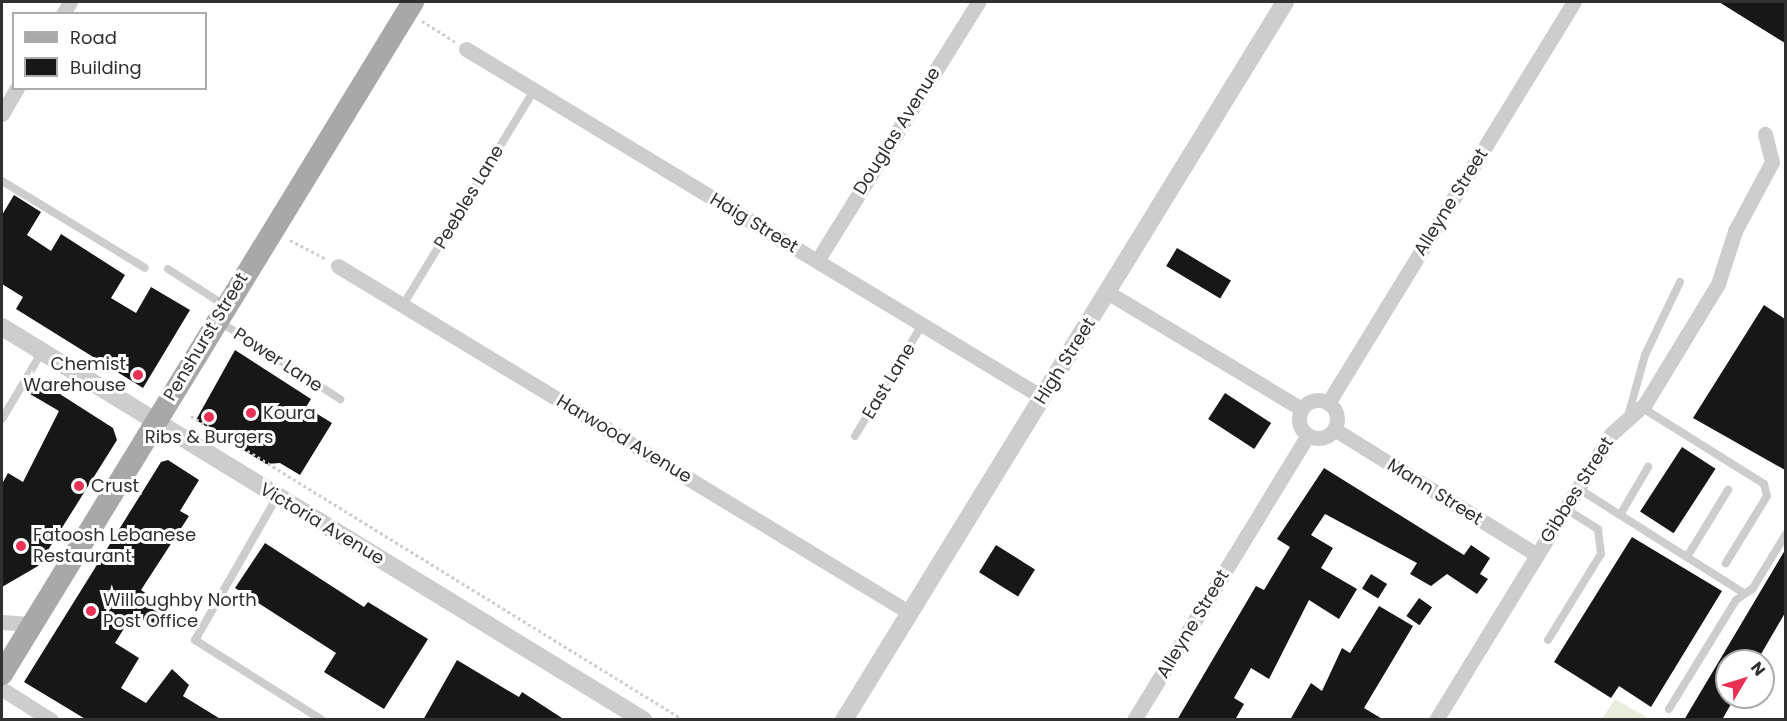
<!DOCTYPE html>
<html>
<head>
<meta charset="utf-8">
<style>
  body { margin:0 }
  #map { position:relative; width:1787px; height:721px; overflow:hidden; background:#fff; font-family:Poppins,sans-serif }
  div>[style] { position:absolute }
  .green>* { inset:0; background:#e8edde }
  .building>* { inset:0; background:#171717; transform-origin:0 0 }
  .path>* { height:3px; margin-top:-1.5px; transform-origin:0; background:repeating-linear-gradient(90deg,#cdcdcd 0 3px,transparent 0 6px) }
  .service>* { height:8px; margin:-4px; padding:0 4px; transform-origin:4px; border-radius:4px; background:#cdcdcd }
  .minor>* { height:15px; margin:-7.5px; padding:0 7.5px; transform-origin:7.5px; border-radius:7.5px; background:#cdcdcd }
  .minor>.ring { margin:-7.5px; padding:0; box-sizing:content-box; background:none; border:15px solid #cdcdcd; border-radius:50% }
  .tertiary>* { height:18px; margin:-9px; padding:0 9px; transform-origin:9px; border-radius:9px; background:#cdcdcd }
  .primary>* { height:22px; margin:-11px; padding:0 11px; transform-origin:11px; border-radius:11px; background:#a8a8a8 }
  .dots>* { width:16px; height:16px; translate:-50% -50%; box-sizing:border-box; border:3px solid #fff; border-radius:50% }
  span { translate:-50% -50%; white-space:nowrap; text-align:center; line-height:1.15; -webkit-text-stroke:6px #fff; paint-order:stroke }
  .street-label { font-size:18px; color:#303030 }
  .poi-label { font-size:18px; color:#303030 }
  .right { translate:-100% -50%; text-align:right }
  .left { translate:0 -50%; text-align:left }
  .frame { position:absolute; inset:0; border:3px solid #303030; pointer-events:none }
  .legend { position:absolute; left:12px; top:12px; width:195px; height:78px; box-sizing:border-box; background:#fff; border:2px solid #acacac; margin:0; padding:8px 10px; list-style:none; font-size:18px; color:#303030 }
  .legend li { display:flex; align-items:center; gap:12px; height:30px }
  .legend b { width:30px; border:2px solid #acacac }
  .north { position:absolute; left:1715px; top:649px; width:60px; height:60px; box-sizing:border-box; background:#fff; border:2px solid #acacac; border-radius:50%; rotate:52deg; font-size:16px; font-weight:700; line-height:24px; text-align:center; color:#303030 }
  .north::after { content:''; display:block; margin:auto; width:21px; height:27px; background:#e83153; clip-path:polygon(50% 0,100% 100%,50% 72%,0 100%) }
</style>
</head>
<body>
<div id="map">
  <div class="green">
    <i style="clip-path:polygon(1615px 699px,1650px 719px,1602px 719px)"></i>
  </div>
  <div class="building">
    <i style="clip-path:polygon(1719px 2px,1785px 2px,1785px 43px)"></i>
    <i style="clip-path:polygon(14px 195px,41px 212px,27px 235px,51px 251px,61px 234px,125px 275px,111px 298px,136px 313px,151px 287px,190px 310px,143px 388px,16px 309px,23px 297px,2px 284px,2px 215px)"></i>
    <i style="left:1177px;top:248px;width:63px;height:21px;rotate:31deg"></i>
    <i style="clip-path:polygon(1764px 305px,1785px 319px,1785px 470px,1693px 418px)"></i>
    <i style="clip-path:polygon(235px 350px,311px 399px,306px 407px,332px 423px,300px 475px,280px 463px,266px 464px,196px 420px)"></i>
    <i style="clip-path:polygon(38px 380px,113px 428px,117px 440px,38px 566px,2px 587px,2px 484px,8px 473px,23px 482px,59px 411px,30px 394px)"></i>
    <i style="left:1225px;top:393px;width:55px;height:31px;rotate:33deg"></i>
    <i style="left:1682px;top:447px;width:40px;height:77px;rotate:33deg"></i>
    <i style="clip-path:polygon(168px 460px,199px 480px,180px 511px,189px 516px,141px 590px,147px 594px,142px 603px,164px 616px,157px 628px,133px 614px,115px 643px,139px 658px,121px 688px,146px 703px,172px 669px,189px 685px,183px 696px,222px 720px,87px 720px,24px 682px,161px 462px)"></i>
    <i style="clip-path:polygon(1324px 468px,1464px 555px,1471px 545px,1490px 558px,1480px 574px,1488px 579px,1477px 594px,1447px 574px,1431px 586px,1410px 574px,1417px 563px,1325px 514px,1311px 535px,1333px 548px,1321px 568px,1357px 589px,1339px 619px,1309px 600px,1269px 679px,1251px 668px,1234px 698px,1244px 704px,1235px 720px,1177px 720px,1256px 586px,1264px 590px,1290px 547px,1277px 539px)"></i>
    <i style="clip-path:polygon(1632px 537px,1722px 591px,1651px 707px,1619px 686px,1611px 698px,1554px 662px)"></i>
    <i style="clip-path:polygon(265px 543px,364px 607px,368px 602px,428px 639px,384px 709px,324px 672px,336px 653px,235px 588px)"></i>
    <i style="left:996px;top:545px;width:46px;height:32px;rotate:32deg"></i>
    <i style="clip-path:polygon(1785px 550px,1785px 613px,1757px 661px,1727px 661px,1727px 697px,1735px 697px,1722px 720px,1684px 720px)"></i>
    <i style="left:1371px;top:574px;width:19px;height:17px;rotate:32deg"></i>
    <i style="left:1419px;top:598px;width:16px;height:22px;rotate:35deg"></i>
    <i style="clip-path:polygon(1379px 606px,1413px 626px,1364px 708px,1384px 720px,1290px 720px,1311px 683px,1322px 691px,1342px 648px,1350px 653px)"></i>
    <i style="clip-path:polygon(457px 660px,519px 697px,522px 692px,565px 720px,423px 720px)"></i>
  </div>
  <div class="path">
    <i style="left:422px;top:21px;width:39px;rotate:32deg"></i>
    <i style="left:290px;top:240px;width:41px;rotate:27.8deg"></i>
    <i style="left:191px;top:416px;width:579px;rotate:31.66deg"></i>
  </div>
  <div class="service">
    <i style="left:2px;top:181px;width:167px;rotate:31.3deg"></i>
    <i style="left:168px;top:269px;width:67px;rotate:32.7deg"></i>
    <i style="left:403px;top:305px;width:252px;rotate:-58.6deg"></i>
    <i style="left:220px;top:322px;width:143px;rotate:32.7deg"></i>
    <i style="left:1641px;top:407px;width:145px;rotate:32deg"></i>
    <i style="left:1764px;top:484px;width:12px;rotate:76deg"></i>
    <i style="left:1767px;top:496px;width:79px;rotate:121.5deg"></i>
    <i style="left:2px;top:419px;width:78px;rotate:-59.2deg"></i>
    <i style="left:1627px;top:420px;width:67px;rotate:-74.5deg"></i>
    <i style="left:1645px;top:355px;width:81px;rotate:-64.4deg"></i>
    <i style="left:855px;top:436px;width:130px;rotate:-58.9deg"></i>
    <i style="left:1579px;top:489px;width:196px;rotate:32.3deg"></i>
    <i style="left:277px;top:497px;width:165px;rotate:119.8deg"></i>
    <i style="left:195px;top:640px;width:150px;rotate:32.2deg"></i>
    <i style="left:1620px;top:515px;width:56px;rotate:-59.7deg"></i>
    <i style="left:1687px;top:557px;width:79px;rotate:-58.5deg"></i>
    <i style="left:1548px;top:640px;width:101px;rotate:-58.4deg"></i>
    <i style="left:1601px;top:554px;width:25px;rotate:-97deg"></i>
    <i style="left:1598px;top:529px;width:38px;rotate:-148deg"></i>
    <i style="left:1669px;top:709px;width:128px;rotate:-58.4deg"></i>
    <i style="left:1736px;top:600px;width:21px;rotate:-35deg"></i>
    <i style="left:1753px;top:588px;width:63px;rotate:-58.6deg"></i>
  </div>
  <div class="minor">
    <i style="left:63px;top:14px;width:14px;rotate:-60deg"></i>
    <i style="left:466px;top:49px;width:673px;rotate:31.14deg"></i>
    <i style="left:2px;top:114px;width:30px;rotate:-60deg"></i>
    <i style="left:817px;top:261px;width:305px;rotate:-58.1deg"></i>
    <i style="left:338px;top:266px;width:669px;rotate:31.24deg"></i>
    <i style="left:1107px;top:292px;width:227px;rotate:31deg"></i>
    <i class="ring" style="left:1299px;top:400px;width:23px;height:23px"></i>
    <i style="left:1328px;top:403px;width:470px;rotate:-58.5deg"></i>
    <i style="left:1334px;top:429px;width:239px;rotate:31.8deg"></i>
    <i style="left:2px;top:622px;width:31px;rotate:4deg"></i>
    <i style="left:2px;top:689px;width:58px;rotate:32.3deg"></i>
    <i style="left:1134px;top:720px;width:334px;rotate:-58.6deg"></i>
    <i style="left:1436px;top:720px;width:335px;rotate:-58.5deg"></i>
    <i style="left:1611px;top:434px;width:45px;rotate:-41.4deg"></i>
    <i style="left:1645px;top:404px;width:140px;rotate:-58.7deg"></i>
    <i style="left:1718px;top:284px;width:56px;rotate:-72.2deg"></i>
    <i style="left:1735px;top:231px;width:78px;rotate:-61.8deg"></i>
    <i style="left:1772px;top:162px;width:29px;rotate:-104deg"></i>
  </div>
  <div class="tertiary">
    <i style="left:2px;top:327px;width:752px;rotate:31.51deg"></i>
    <i style="left:844px;top:720px;width:843px;rotate:-58.44deg"></i>
  </div>
  <div class="primary">
    <i style="left:2px;top:674px;width:788px;rotate:-58.55deg"></i>
  </div>
  <div class="dots">
    <i style="left:138px;top:375px;background:#e83153"></i>
    <i style="left:251px;top:413px;background:#e83153"></i>
    <i style="left:209px;top:417px;background:#e83153"></i>
    <i style="left:79px;top:486px;background:#e83153"></i>
    <i style="left:21px;top:546px;background:#e83153"></i>
    <i style="left:91px;top:611px;background:#e83153"></i>
  </div>
  <div class="street-label">
    <span style="left:897px;top:131px;rotate:-58deg">Douglas Avenue</span>
    <span style="left:469px;top:197px;rotate:-59deg">Peebles Lane</span>
    <span style="left:1451px;top:202px;rotate:-58deg">Alleyne Street</span>
    <span style="left:754px;top:223px;rotate:31deg">Haig Street</span>
    <span style="left:206px;top:337px;rotate:-59deg">Penshurst Street</span>
    <span style="left:278px;top:360px;rotate:33deg">Power Lane</span>
    <span style="left:1065px;top:361px;rotate:-58deg">High Street</span>
    <span style="left:889px;top:381px;rotate:-59deg">East Lane</span>
    <span style="left:624px;top:439px;rotate:31deg">Harwood Avenue</span>
    <span style="left:1577px;top:490px;rotate:-58deg">Gibbes Street</span>
    <span style="left:1435px;top:492px;rotate:32deg">Mann Street</span>
    <span style="left:322px;top:524px;rotate:31deg">Victoria Avenue</span>
    <span style="left:1193px;top:624px;rotate:-59deg">Alleyne Street</span>
  </div>
  <div class="poi-label">
    <span class="right" style="left:126px;top:375px">Chemist<br>Warehouse</span>
    <span class="left" style="left:263px;top:413px">Koura</span>
    <span style="left:209px;top:437px">Ribs &amp; Burgers</span>
    <span class="left" style="left:91px;top:486px">Crust</span>
    <span class="left" style="left:33px;top:546px">Fatoosh Lebanese<br>Restaurant</span>
    <span class="left" style="left:103px;top:611px">Willoughby North<br>Post Office</span>
  </div>
  <div class="frame"></div>
  <ul class="legend">
  <li><b style="height:8px;background:#a8a8a8"></b>Road</li>
  <li><b style="height:16px;background:#171717"></b>Building</li>
  </ul>
  <div class="north">N</div>
</div>
</body>
</html>
